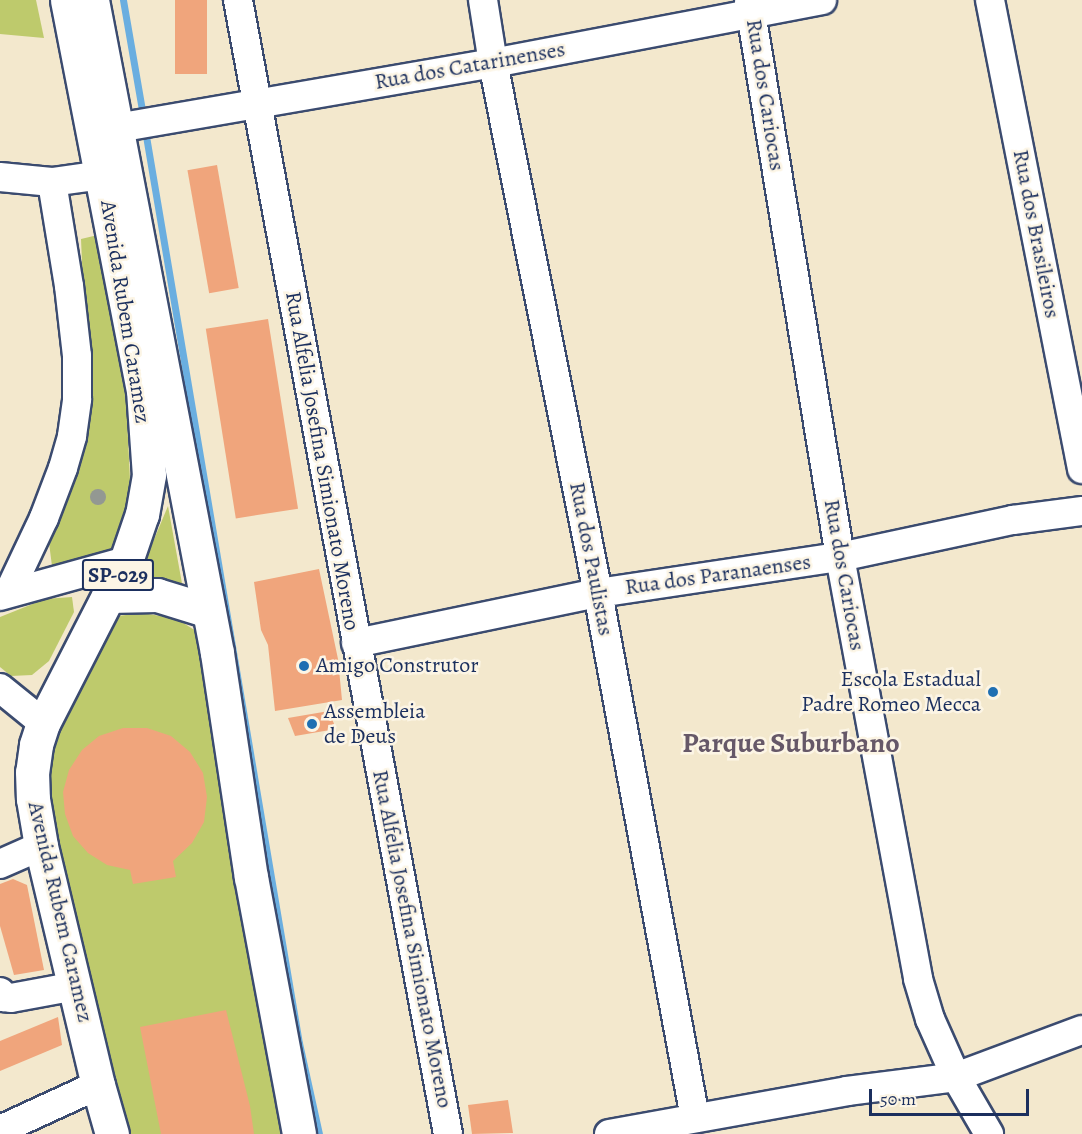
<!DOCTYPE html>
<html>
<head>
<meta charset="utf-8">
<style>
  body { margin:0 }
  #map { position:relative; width:1082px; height:1134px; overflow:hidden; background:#f3e8cd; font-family:Alegreya,serif }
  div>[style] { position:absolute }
  .green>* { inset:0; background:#beca6c }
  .stream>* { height:7px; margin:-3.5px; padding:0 3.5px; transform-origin:3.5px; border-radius:3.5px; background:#6aaee0 }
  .building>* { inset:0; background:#f0a57c; transform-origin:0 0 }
  .roads { filter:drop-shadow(2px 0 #3b4b6f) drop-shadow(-2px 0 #3b4b6f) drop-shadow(0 2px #3b4b6f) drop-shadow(0 -2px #3b4b6f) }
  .minor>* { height:28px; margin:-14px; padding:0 14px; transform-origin:14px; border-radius:14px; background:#fff }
  .highway>* { height:33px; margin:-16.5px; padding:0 16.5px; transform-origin:16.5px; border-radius:16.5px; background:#fff }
  .trees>* { width:16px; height:16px; margin:-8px; border-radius:50%; background:#939892 }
  .dots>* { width:16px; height:16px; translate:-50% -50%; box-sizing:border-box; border:3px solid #fcf5e5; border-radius:50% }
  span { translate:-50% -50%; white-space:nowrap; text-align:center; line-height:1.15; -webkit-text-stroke:5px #fcf5e5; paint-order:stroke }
  .shield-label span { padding:2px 4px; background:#fcf5e5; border:2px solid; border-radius:4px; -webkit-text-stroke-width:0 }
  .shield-label { font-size:21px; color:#1b2f5e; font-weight:700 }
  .street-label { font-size:22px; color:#1b2f5e }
  .poi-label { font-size:22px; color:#1b2f5e }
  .left { translate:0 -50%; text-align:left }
  .right { translate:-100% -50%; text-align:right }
  .district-label { font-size:28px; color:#665868; font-weight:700 }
  .scale { position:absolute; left:869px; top:1089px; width:160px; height:27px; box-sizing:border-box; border:3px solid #1b2f5e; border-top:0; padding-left:8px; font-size:18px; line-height:21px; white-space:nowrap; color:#1b2f5e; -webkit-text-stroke:4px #fcf5e5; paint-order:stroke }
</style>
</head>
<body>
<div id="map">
  <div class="green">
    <i style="clip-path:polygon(0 0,36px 0,44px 38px,0 34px)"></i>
    <i style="clip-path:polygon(102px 234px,126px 396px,130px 480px,127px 514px,114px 549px,52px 566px,49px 543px,79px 460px,88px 403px,81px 239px)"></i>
    <i style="clip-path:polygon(168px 506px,183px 589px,162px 579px,137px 580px)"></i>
    <i style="clip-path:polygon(72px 597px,74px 612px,49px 661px,32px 675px,11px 676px,0 667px,0 617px,45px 599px)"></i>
    <i style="clip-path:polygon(143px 613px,177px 619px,196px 631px,281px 1134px,129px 1134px,99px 1025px,46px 802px,50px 739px,109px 617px)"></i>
  </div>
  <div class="stream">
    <i style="left:123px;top:0;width:118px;rotate:80.2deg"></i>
    <i style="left:145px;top:130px;width:926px;rotate:80.43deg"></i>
    <i style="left:299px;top:1043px;width:93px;rotate:77.6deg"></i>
  </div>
  <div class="building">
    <i style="left:175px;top:0;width:32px;height:74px"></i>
    <i style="left:217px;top:165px;width:125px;height:30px;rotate:80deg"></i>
    <i style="left:268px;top:319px;width:192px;height:63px;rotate:81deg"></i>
    <i style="clip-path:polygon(319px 569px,338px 659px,342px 700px,275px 711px,268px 645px,261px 630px,254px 582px)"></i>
    <i style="clip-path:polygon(329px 711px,336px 729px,295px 736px,288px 718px)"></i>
    <i style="clip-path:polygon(123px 728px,147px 728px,171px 736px,190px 752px,203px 773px,207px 797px,204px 822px,192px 843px,173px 861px,176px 877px,133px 884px,130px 870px,107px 865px,88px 853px,73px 836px,65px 814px,63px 792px,69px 770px,82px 750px,99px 736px)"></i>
    <i style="clip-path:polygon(13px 879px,27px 885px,44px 970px,14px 975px,0 926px,0 884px)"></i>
    <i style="clip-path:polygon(226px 1010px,250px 1106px,254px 1134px,161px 1134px,140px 1027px)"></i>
    <i style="clip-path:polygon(58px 1017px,62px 1045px,0 1071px,0 1041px)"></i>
    <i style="clip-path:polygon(508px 1100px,513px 1133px,472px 1134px,468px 1105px)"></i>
  </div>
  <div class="roads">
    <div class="minor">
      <i style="left:238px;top:0;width:1153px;rotate:79.51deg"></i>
      <i style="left:483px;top:0;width:64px;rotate:81deg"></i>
      <i style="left:493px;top:63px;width:540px;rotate:78.79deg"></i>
      <i style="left:598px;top:593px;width:534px;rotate:79.53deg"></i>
      <i style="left:749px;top:0;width:564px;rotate:80.72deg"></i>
      <i style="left:840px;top:557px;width:429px;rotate:79.5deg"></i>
      <i style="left:918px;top:979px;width:42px;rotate:73.3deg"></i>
      <i style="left:930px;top:1019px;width:64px;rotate:65.9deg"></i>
      <i style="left:956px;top:1077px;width:66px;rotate:59.9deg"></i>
      <i style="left:990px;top:0;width:478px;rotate:78.9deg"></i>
      <i style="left:117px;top:128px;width:382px;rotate:-9.8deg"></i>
      <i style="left:493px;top:63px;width:335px;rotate:-10.8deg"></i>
      <i style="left:0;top:177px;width:52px;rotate:5.5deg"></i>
      <i style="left:52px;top:182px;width:50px;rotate:-8deg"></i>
      <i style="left:9px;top:592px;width:82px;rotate:-64.7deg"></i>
      <i style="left:44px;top:518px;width:53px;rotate:-69.2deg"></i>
      <i style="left:63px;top:468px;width:33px;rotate:-74deg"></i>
      <i style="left:72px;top:436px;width:37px;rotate:-82deg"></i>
      <i style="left:77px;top:399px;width:43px;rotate:-90deg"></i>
      <i style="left:77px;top:356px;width:70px;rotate:-96.5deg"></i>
      <i style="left:69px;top:286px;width:105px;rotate:-99.3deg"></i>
      <i style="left:0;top:596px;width:131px;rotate:-15.5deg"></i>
      <i style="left:356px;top:643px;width:247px;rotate:-11.7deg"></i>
      <i style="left:598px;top:593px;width:245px;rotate:-8.5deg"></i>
      <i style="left:840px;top:557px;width:177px;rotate:-12.1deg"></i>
      <i style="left:1013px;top:520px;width:70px;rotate:-7.4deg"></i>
      <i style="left:0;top:688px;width:55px;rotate:39.1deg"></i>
      <i style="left:0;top:864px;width:45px;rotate:-23.7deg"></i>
      <i style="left:0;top:992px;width:6px;rotate:59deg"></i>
      <i style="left:3px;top:997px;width:8px;rotate:7deg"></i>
      <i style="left:11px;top:998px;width:66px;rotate:-10.5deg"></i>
      <i style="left:0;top:1130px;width:108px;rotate:-24.7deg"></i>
      <i style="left:609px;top:1134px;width:242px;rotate:-10.2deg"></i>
      <i style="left:847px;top:1091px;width:110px;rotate:-7.3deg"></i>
      <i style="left:956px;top:1077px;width:134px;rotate:-20.5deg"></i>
    </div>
    <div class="highway">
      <i style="left:67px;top:0;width:397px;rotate:79deg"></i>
      <i style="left:143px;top:390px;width:85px;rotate:86deg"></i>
      <i style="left:149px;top:475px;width:40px;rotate:100deg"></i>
      <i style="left:142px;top:514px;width:50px;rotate:108.8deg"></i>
      <i style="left:126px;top:561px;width:182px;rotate:117.1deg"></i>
      <i style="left:43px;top:723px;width:23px;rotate:108deg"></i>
      <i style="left:36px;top:745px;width:27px;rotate:98deg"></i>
      <i style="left:32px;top:772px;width:27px;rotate:88deg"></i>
      <i style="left:33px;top:799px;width:48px;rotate:80.3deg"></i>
      <i style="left:41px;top:846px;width:246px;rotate:76.6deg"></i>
      <i style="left:98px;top:1085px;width:51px;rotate:74.1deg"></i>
      <i style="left:92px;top:0;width:665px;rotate:79.16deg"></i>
      <i style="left:217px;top:653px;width:227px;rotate:81.4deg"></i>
      <i style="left:251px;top:877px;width:261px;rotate:79.4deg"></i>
      <i style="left:108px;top:596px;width:49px;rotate:-1.2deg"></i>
      <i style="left:157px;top:595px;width:54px;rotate:17.1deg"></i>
    </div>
  </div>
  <div class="trees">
    <i style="left:98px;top:497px"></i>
  </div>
  <div class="dots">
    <i style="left:304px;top:666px;background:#1f6fb2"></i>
    <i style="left:993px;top:692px;background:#1f6fb2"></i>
    <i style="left:312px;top:724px;background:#1f6fb2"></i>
  </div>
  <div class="shield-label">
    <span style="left:118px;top:575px">SP-029</span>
  </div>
  <div class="street-label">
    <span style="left:470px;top:66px;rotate:-10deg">Rua dos Catarinenses</span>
    <span style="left:765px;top:95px;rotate:81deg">Rua dos Cariocas</span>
    <span style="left:1036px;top:234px;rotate:79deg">Rua dos Brasileiros</span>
    <span style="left:125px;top:312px;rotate:81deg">Avenida Rubem Caramez</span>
    <span style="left:322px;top:461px;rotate:80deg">Rua Alfelia Josefina Simionato Moreno</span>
    <span style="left:591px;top:559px;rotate:79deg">Rua dos Paulistas</span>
    <span style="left:718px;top:575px;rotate:-8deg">Rua dos Paranaenses</span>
    <span style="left:844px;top:575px;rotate:80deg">Rua dos Cariocas</span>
    <span style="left:60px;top:912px;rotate:77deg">Avenida Rubem Caramez</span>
    <span style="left:412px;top:939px;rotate:79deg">Rua Alfelia Josefina Simionato Moreno</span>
  </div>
  <div class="poi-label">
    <span class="left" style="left:316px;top:666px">Amigo Construtor</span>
    <span class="right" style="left:981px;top:692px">Escola Estadual<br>Padre Romeo Mecca</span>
    <span class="left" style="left:324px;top:724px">Assembleia<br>de Deus</span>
  </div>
  <div class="district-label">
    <span style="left:791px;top:743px">Parque Suburbano</span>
  </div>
  <div class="scale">50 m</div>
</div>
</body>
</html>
